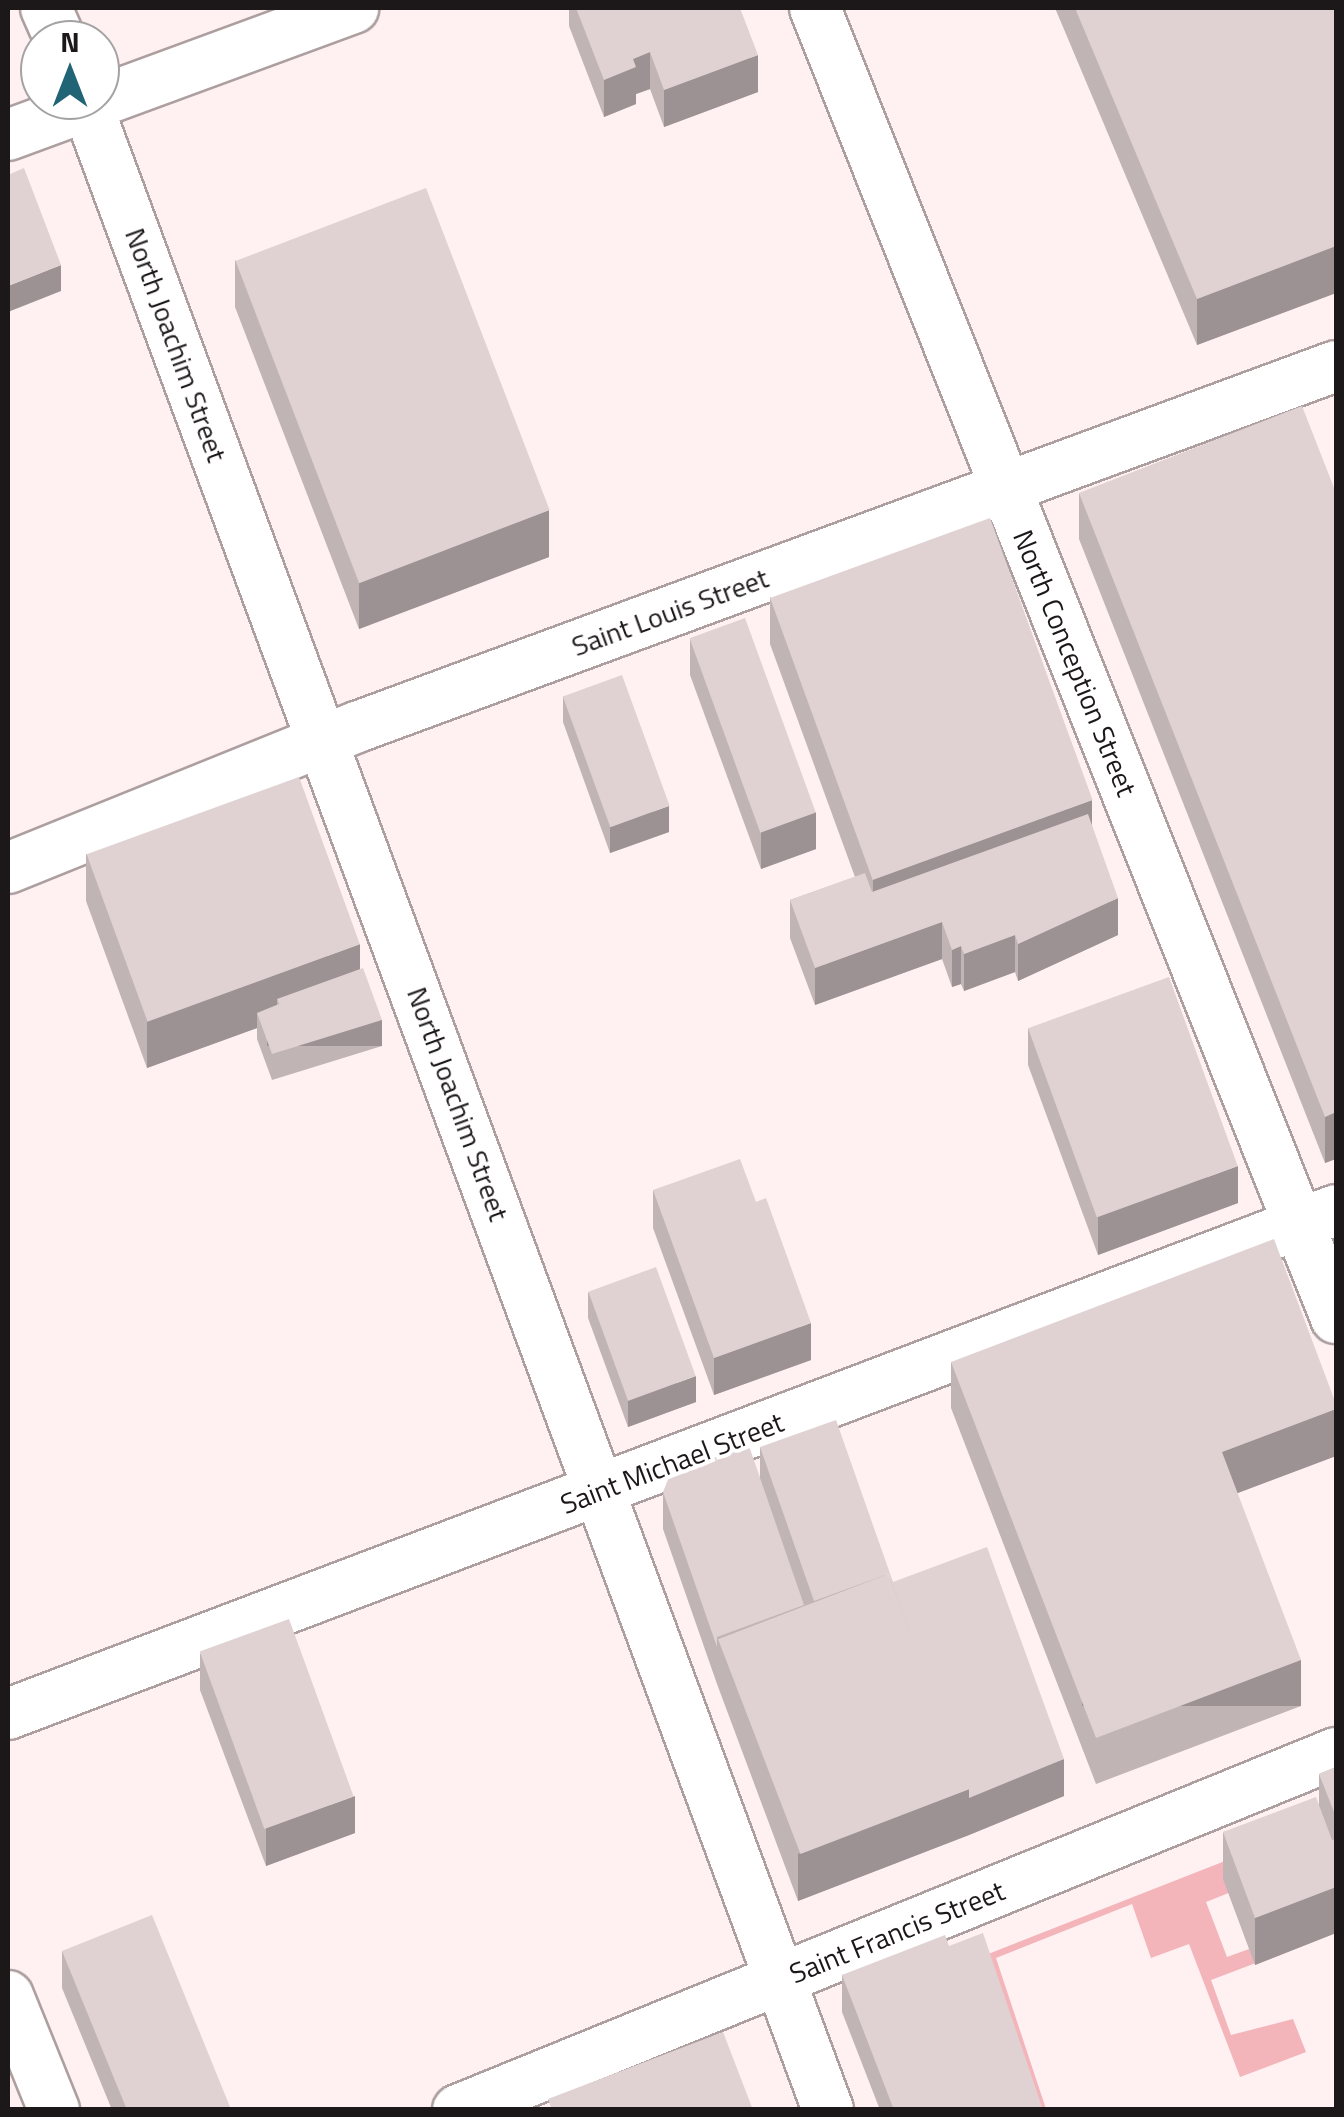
<!DOCTYPE html>
<html>
<head>
<meta charset="utf-8">
<style>
  body { margin:0 }
  #map { position:relative; width:1344px; height:2117px; overflow:hidden; background:#fff0f1; font-family:"Titillium Web",sans-serif }
  div>[style] { position:absolute }
  .green>* { inset:0; background:#f3b4ba }
  .roads { filter:drop-shadow(2px 0 #ad9fa0) drop-shadow(-2px 0 #ad9fa0) drop-shadow(0 2px #ad9fa0) drop-shadow(0 -2px #ad9fa0) }
  .minor>* { height:50px; margin:-25px; padding:0 25px; transform-origin:25px; border-radius:25px; background:#fff }
  .wall>* { inset:0; background:#c1b4b5 }
  .shaded-wall>* { inset:0; background:#9d9293; transform-origin:0 0 }
  .building>* { inset:0; background:#e0d1d2; transform-origin:0 0 }
  span { translate:-50% -50%; white-space:nowrap; text-align:center; line-height:1.15; -webkit-text-stroke:8px #fff; paint-order:stroke }
  .street-label { font-size:28px; color:#1c1718 }
  .frame { position:absolute; inset:0; border:10px solid #1c1718; pointer-events:none }
  .north { position:absolute; left:20px; top:20px; width:100px; height:100px; box-sizing:border-box; background:#fff; border:2px solid #a4a2a3; border-radius:50%; rotate:0deg; font-size:28px; font-weight:700; line-height:40px; text-align:center; color:#1c1718 }
  .north::after { content:''; display:block; margin:auto; width:35px; height:45px; background:#206476; clip-path:polygon(50% 0,100% 100%,50% 72%,0 100%) }
</style>
</head>
<body>
<div id="map">
  <div class="green">
    <i style="clip-path:polygon(1225px 1861px,1246px 1886px,1206px 1902px,1227px 1957px,1263px 1944px,1269px 1958px,1211px 1980px,1231px 2035px,1293px 2019px,1306px 2052px,1240px 2077px,1189px 1944px,1151px 1958px,1132px 1904px,996px 1958px,1046px 2109px,1029px 2109px,978px 1958px)"></i>
  </div>
  <div class="roads">
    <div class="minor">
      <i style="left:46px;top:8px;width:35px;rotate:66deg"></i>
      <i style="left:815px;top:8px;width:1410px;rotate:68.31deg"></i>
      <i style="left:85px;top:100px;width:2143px;rotate:69.71deg"></i>
      <i style="left:8px;top:135px;width:368px;rotate:-20.2deg"></i>
      <i style="left:8px;top:868px;width:376px;rotate:-22deg"></i>
      <i style="left:357px;top:727px;width:1043px;rotate:-20.24deg"></i>
      <i style="left:8px;top:1714px;width:1420px;rotate:-20.78deg"></i>
      <i style="left:8px;top:1996px;width:123px;rotate:68deg"></i>
      <i style="left:458px;top:2110px;width:948px;rotate:-22.13deg"></i>
    </div>
  </div>
  <div class="wall">
    <i style="clip-path:polygon(569px 8px,740px 8px,758px 92px,664px 127px,650px 89px,636px 94px,636px 104px,604px 117px,569px 26px)"></i>
    <i style="clip-path:polygon(1055px 8px,1336px 8px,1336px 293px,1197px 345px)"></i>
    <i style="clip-path:polygon(235px 260px,549px 557px,359px 629px,235px 307px)"></i>
    <i style="clip-path:polygon(1079px 493px,1336px 493px,1336px 1159px,1325px 1163px,1079px 539px)"></i>
    <i style="clip-path:polygon(770px 597px,1092px 826px,1118px 935px,1018px 981px,1015px 972px,964px 991px,961px 984px,952px 987px,942px 959px,815px 1005px,790px 938px,790px 900px,855px 877px,770px 644px)"></i>
    <i style="clip-path:polygon(690px 638px,816px 849px,761px 869px,690px 675px)"></i>
    <i style="clip-path:polygon(563px 696px,669px 832px,610px 853px,563px 722px)"></i>
    <i style="clip-path:polygon(86px 854px,360px 970px,382px 1046px,272px 1080px,257px 1039px,257px 1028px,147px 1068px,86px 901px)"></i>
    <i style="clip-path:polygon(1028px 1028px,1238px 1203px,1098px 1255px,1028px 1065px)"></i>
    <i style="clip-path:polygon(653px 1190px,756px 1202px,811px 1360px,714px 1395px,653px 1228px)"></i>
    <i style="clip-path:polygon(588px 1292px,696px 1402px,628px 1427px,588px 1318px)"></i>
    <i style="clip-path:polygon(951px 1362px,1336px 1404px,1336px 1456px,1237px 1493px,1301px 1706px,1096px 1784px,951px 1408px)"></i>
    <i style="clip-path:polygon(760px 1447px,893px 1582px,1064px 1796px,969px 1835px,798px 1901px,717px 1684px,663px 1529px,663px 1492px,760px 1477px)"></i>
    <i style="clip-path:polygon(200px 1653px,355px 1833px,266px 1866px,200px 1690px)"></i>
    <i style="clip-path:polygon(1336px 1767px,1336px 1933px,1255px 1965px,1223px 1879px,1223px 1832px,1319px 1806px,1319px 1774px)"></i>
    <i style="clip-path:polygon(949px 1946px,1043px 2110px,880px 2110px,842px 2012px,842px 1975px)"></i>
    <i style="clip-path:polygon(62px 1951px,230px 2110px,112px 2110px,62px 1988px)"></i>
  </div>
  <div class="shaded-wall">
    <i style="clip-path:polygon(650px 52px,650px 89px,636px 94px,636px 104px,604px 117px,604px 80px,633px 59px)"></i>
    <i style="clip-path:polygon(758px 55px,758px 92px,664px 127px,664px 90px)"></i>
    <i style="clip-path:polygon(1336px 246px,1336px 293px,1197px 345px,1197px 299px)"></i>
    <i style="clip-path:polygon(61px 265px,61px 291px,8px 312px,8px 286px)"></i>
    <i style="clip-path:polygon(549px 510px,549px 557px,359px 629px,359px 582px)"></i>
    <i style="clip-path:polygon(1092px 800px,1092px 846px,873px 926px,873px 879px)"></i>
    <i style="clip-path:polygon(669px 806px,669px 832px,610px 853px,610px 827px)"></i>
    <i style="clip-path:polygon(816px 812px,816px 849px,761px 869px,761px 831px)"></i>
    <i style="clip-path:polygon(1118px 898px,1118px 935px,1018px 981px,1018px 944px)"></i>
    <i style="clip-path:polygon(942px 922px,942px 959px,815px 1005px,815px 968px)"></i>
    <i style="clip-path:polygon(1015px 935px,1015px 972px,964px 991px,964px 954px)"></i>
    <i style="clip-path:polygon(360px 944px,360px 991px,279px 1004px,277px 999px,277px 1021px,257px 1013px,257px 1028px,147px 1068px,147px 1022px)"></i>
    <i style="clip-path:polygon(961px 946px,961px 984px,952px 987px,952px 950px)"></i>
    <i style="left:382px;top:1020px;width:26px;height:115px;rotate:90deg"></i>
    <i style="clip-path:polygon(1336px 1112px,1336px 1159px,1325px 1163px,1325px 1117px)"></i>
    <i style="clip-path:polygon(1238px 1166px,1238px 1203px,1098px 1255px,1098px 1217px)"></i>
    <i style="clip-path:polygon(811px 1323px,811px 1360px,714px 1395px,714px 1358px)"></i>
    <i style="clip-path:polygon(696px 1376px,696px 1402px,628px 1427px,628px 1401px)"></i>
    <i style="clip-path:polygon(1336px 1409px,1336px 1456px,1222px 1499px,1222px 1452px)"></i>
    <i style="left:1301px;top:1660px;width:46px;height:219px;rotate:90deg"></i>
    <i style="clip-path:polygon(1064px 1759px,1064px 1796px,969px 1835px,798px 1901px,798px 1854px,969px 1789px)"></i>
    <i style="clip-path:polygon(355px 1796px,355px 1833px,266px 1866px,266px 1828px)"></i>
    <i style="clip-path:polygon(1336px 1887px,1336px 1933px,1255px 1965px,1255px 1918px)"></i>
  </div>
  <div class="building">
    <i style="clip-path:polygon(576px 8px,740px 8px,758px 55px,664px 90px,650px 52px,633px 59px,636px 67px,604px 80px)"></i>
    <i style="clip-path:polygon(1075px 8px,1336px 8px,1336px 246px,1197px 299px)"></i>
    <i style="clip-path:polygon(24px 168px,61px 265px,8px 286px,8px 175px)"></i>
    <i style="left:426px;top:188px;width:345px;height:204px;rotate:69deg"></i>
    <i style="clip-path:polygon(1302px 406px,1336px 493px,1336px 1112px,1325px 1117px,1079px 493px)"></i>
    <i style="left:990px;top:518px;width:300px;height:234px;rotate:70deg"></i>
    <i style="left:745px;top:618px;width:207px;height:59px;rotate:70deg"></i>
    <i style="left:622px;top:675px;width:139px;height:63px;rotate:70deg"></i>
    <i style="left:299px;top:777px;width:178px;height:226px;rotate:70deg"></i>
    <i style="clip-path:polygon(1088px 814px,1118px 898px,1018px 944px,1015px 935px,964px 954px,961px 946px,952px 950px,942px 922px,815px 968px,790px 900px,865px 873px,872px 892px)"></i>
    <i style="clip-path:polygon(363px 968px,382px 1020px,272px 1054px,257px 1013px,279px 1004px,277px 999px)"></i>
    <i style="left:1169px;top:977px;width:201px;height:150px;rotate:70deg"></i>
    <i style="clip-path:polygon(740px 1159px,756px 1202px,766px 1198px,811px 1323px,714px 1358px,653px 1190px)"></i>
    <i style="clip-path:polygon(1274px 1239px,1336px 1404px,1336px 1409px,1222px 1452px,1301px 1660px,1096px 1738px,951px 1362px)"></i>
    <i style="left:656px;top:1267px;width:116px;height:72px;rotate:70deg"></i>
    <i style="clip-path:polygon(836px 1420px,893px 1582px,987px 1547px,1064px 1759px,969px 1798px,969px 1789px,888px 1574px,814px 1601px,760px 1447px)"></i>
    <i style="clip-path:polygon(749px 1446px,804px 1605px,717px 1637px,717px 1647px,663px 1492px,671px 1472px)"></i>
    <i style="left:888px;top:1574px;width:230px;height:182px;rotate:69deg"></i>
    <i style="left:289px;top:1619px;width:189px;height:95px;rotate:70deg"></i>
    <i style="clip-path:polygon(1336px 1767px,1336px 1817px,1319px 1774px)"></i>
    <i style="clip-path:polygon(1316px 1797px,1332px 1840px,1336px 1839px,1336px 1887px,1255px 1918px,1223px 1832px)"></i>
    <i style="clip-path:polygon(152px 1915px,230px 2107px,223px 2110px,127px 2110px,62px 1951px)"></i>
    <i style="clip-path:polygon(983px 1933px,1043px 2110px,894px 2110px,842px 1975px,945px 1935px,949px 1946px)"></i>
    <i style="clip-path:polygon(723px 2032px,753px 2110px,552px 2110px,548px 2099px)"></i>
  </div>
  <div class="street-label">
    <span style="left:176px;top:345px;rotate:70deg">North Joachim Street</span>
    <span style="left:670px;top:612px;rotate:-20deg">Saint Louis Street</span>
    <span style="left:1075px;top:663px;rotate:68deg">North Conception Street</span>
    <span style="left:458px;top:1104px;rotate:70deg">North Joachim Street</span>
    <span style="left:672px;top:1463px;rotate:-21deg">Saint Michael Street</span>
    <span style="left:897px;top:1932px;rotate:-22deg">Saint Francis Street</span>
  </div>
  <div class="frame"></div>
  <div class="north">N</div>
</div>
</body>
</html>
